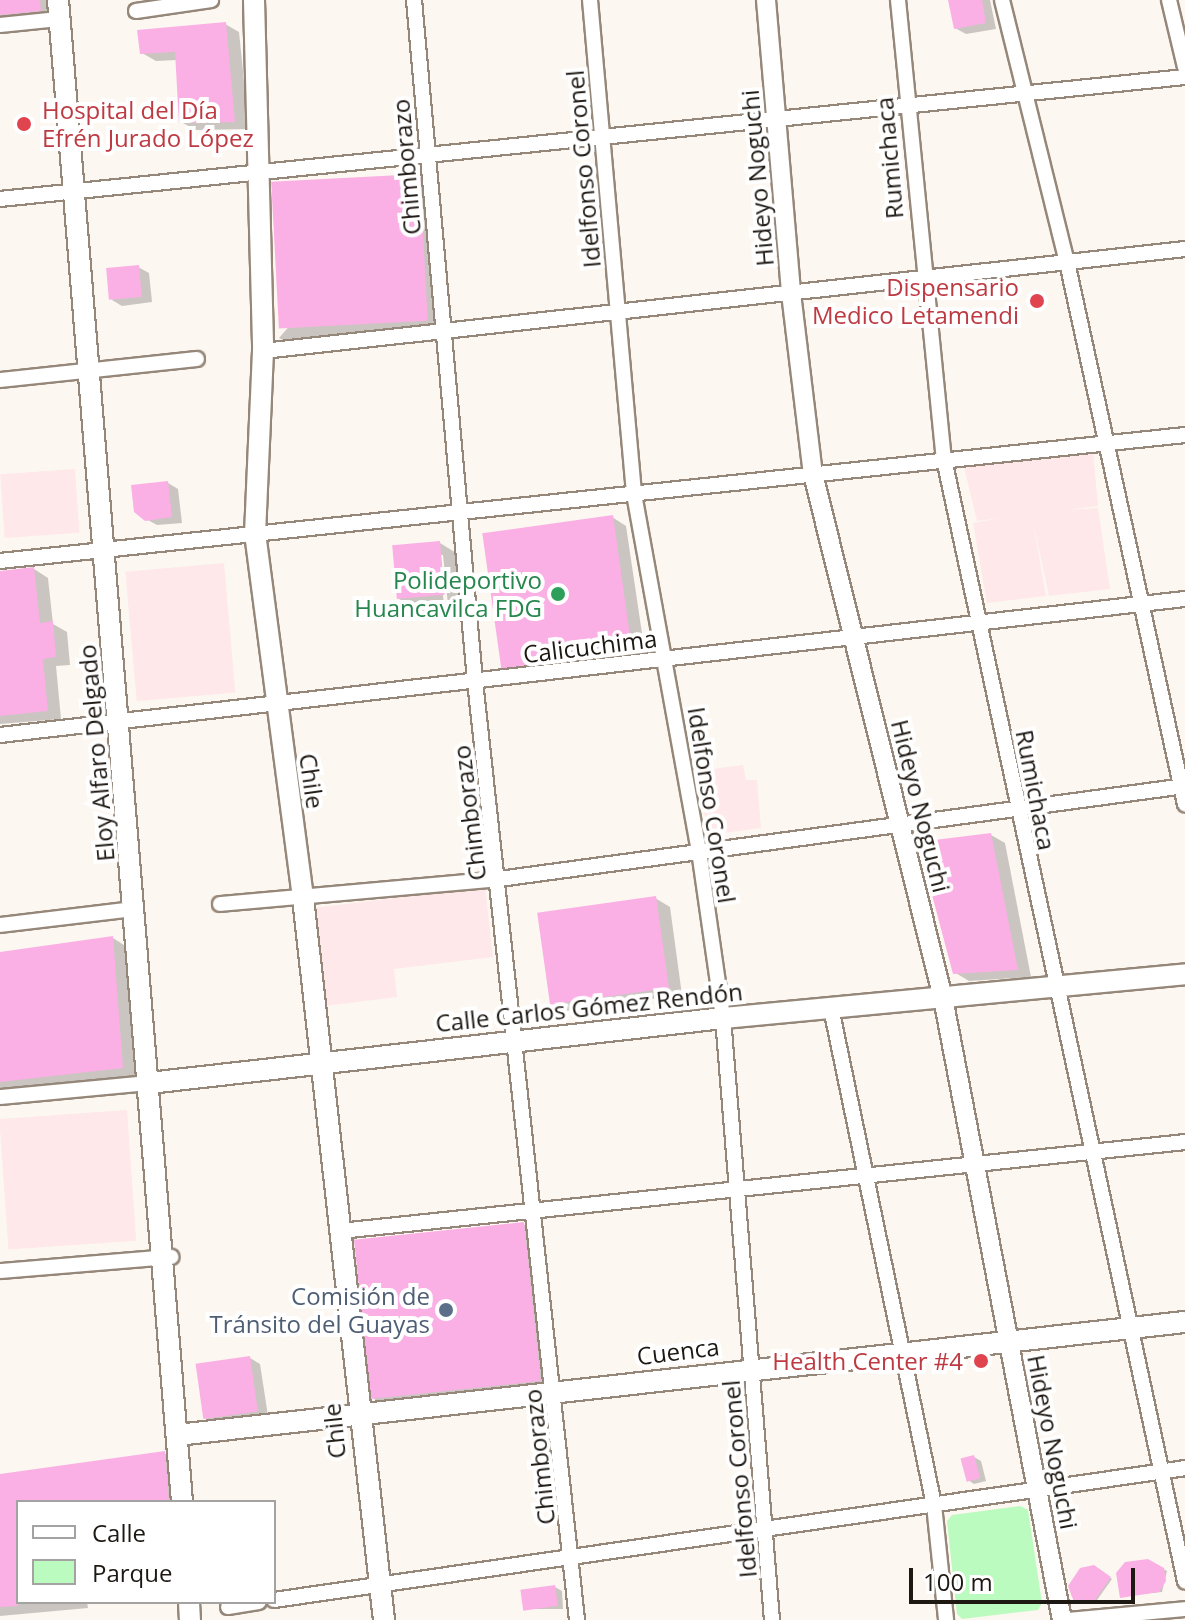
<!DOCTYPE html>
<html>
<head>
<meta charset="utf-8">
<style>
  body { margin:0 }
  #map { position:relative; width:1185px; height:1620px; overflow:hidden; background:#fdf7f1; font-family:"Open Sans",sans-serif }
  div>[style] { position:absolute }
  .education>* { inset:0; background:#fee8e9; transform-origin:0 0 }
  .green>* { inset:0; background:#bbfbbf }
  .shadow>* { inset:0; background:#0003 }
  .building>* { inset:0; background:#fab0e4; transform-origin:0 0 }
  .roads { filter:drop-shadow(2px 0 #958779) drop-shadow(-2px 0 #958779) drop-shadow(0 2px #958779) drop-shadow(0 -2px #958779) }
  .minor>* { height:14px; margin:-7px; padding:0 7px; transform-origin:7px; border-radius:7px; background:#fff }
  .tertiary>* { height:18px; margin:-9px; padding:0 9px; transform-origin:9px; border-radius:9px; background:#fff }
  .secondary>* { height:20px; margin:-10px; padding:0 10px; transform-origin:10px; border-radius:10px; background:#fff }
  .dots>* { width:22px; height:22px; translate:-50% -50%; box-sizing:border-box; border:4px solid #fff; border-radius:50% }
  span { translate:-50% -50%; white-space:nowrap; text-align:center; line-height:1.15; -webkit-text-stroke:8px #fff; paint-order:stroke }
  .health-label { font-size:24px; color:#be3a42 }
  .left { translate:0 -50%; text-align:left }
  .right { translate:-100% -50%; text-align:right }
  .street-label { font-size:24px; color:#1e1813 }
  .leisure-label { font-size:24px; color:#27864d }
  .service-label { font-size:24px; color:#4e5e75 }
  .legend { position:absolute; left:16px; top:1500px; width:260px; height:104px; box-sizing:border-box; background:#fff; border:2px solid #a5a3a1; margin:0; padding:10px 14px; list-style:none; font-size:24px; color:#1e1813 }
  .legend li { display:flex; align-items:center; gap:16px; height:40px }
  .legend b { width:40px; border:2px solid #a5a3a1 }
  .scale { position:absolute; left:909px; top:1568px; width:226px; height:36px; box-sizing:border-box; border:4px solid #1e1813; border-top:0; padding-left:10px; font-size:24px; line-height:28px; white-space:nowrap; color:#1e1813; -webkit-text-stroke:6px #fff; paint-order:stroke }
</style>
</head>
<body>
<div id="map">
  <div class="education">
    <i style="clip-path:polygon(1093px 451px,1098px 506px,1066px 510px,1098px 508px,1110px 589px,1049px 596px,1033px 522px,1046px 596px,987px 603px,973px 523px,1000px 518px,977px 521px,964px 467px)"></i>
    <i style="left:75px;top:469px;width:64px;height:75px;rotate:86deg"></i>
    <i style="left:224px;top:563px;width:130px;height:99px;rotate:85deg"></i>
    <i style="clip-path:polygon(743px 765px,746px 780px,757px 780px,761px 828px,708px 835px,697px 771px)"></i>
    <i style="clip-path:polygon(485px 887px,493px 957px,394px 969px,397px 997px,325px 1006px,313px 908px)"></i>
    <i style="left:127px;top:1110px;width:131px;height:128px;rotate:86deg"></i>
  </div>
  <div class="green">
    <i style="clip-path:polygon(1020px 1506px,1028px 1510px,1042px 1603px,1038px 1610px,962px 1619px,957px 1614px,947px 1521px,952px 1515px)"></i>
  </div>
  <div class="shadow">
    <i style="clip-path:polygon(0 0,53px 0,54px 18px,0 22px)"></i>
    <i style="clip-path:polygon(950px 0,990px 0,996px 29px,966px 34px,955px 28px)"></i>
    <i style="clip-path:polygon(225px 24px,239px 32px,249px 129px,196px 130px,181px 122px,177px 60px,156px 61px,142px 53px)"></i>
    <i style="clip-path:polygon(419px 176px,433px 184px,441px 328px,294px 346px,279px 338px)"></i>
    <i style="clip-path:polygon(138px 267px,149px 273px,152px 302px,122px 306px,112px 300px)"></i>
    <i style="clip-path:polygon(168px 483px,178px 489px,182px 523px,157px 525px,146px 519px)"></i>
    <i style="clip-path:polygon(612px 517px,626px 526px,646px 660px,518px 674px,504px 666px)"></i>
    <i style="clip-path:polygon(evenodd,440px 543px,461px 556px,466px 607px,420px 611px,399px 599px,440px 543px,439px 555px,443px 555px,448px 605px,444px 605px,439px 555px)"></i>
    <i style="clip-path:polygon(34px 569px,48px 578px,53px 624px,67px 632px,70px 665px,56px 666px,61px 719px,0 724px,0 573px)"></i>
    <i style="clip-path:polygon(991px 835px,1005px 843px,1031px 977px,969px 981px,954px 972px)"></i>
    <i style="clip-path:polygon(655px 898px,670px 907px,682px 995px,565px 1011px,551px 1003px)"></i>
    <i style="clip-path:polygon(113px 938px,127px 947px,137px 1076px,0 1091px,0 954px)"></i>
    <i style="clip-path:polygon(523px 1224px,537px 1232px,554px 1388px,388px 1407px,374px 1399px)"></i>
    <i style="clip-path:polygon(250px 1358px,260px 1364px,268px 1416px,216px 1424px,206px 1418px)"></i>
    <i style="clip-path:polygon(164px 1453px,179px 1461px,182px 1502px,18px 1502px,18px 1602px,87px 1602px,88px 1608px,0 1616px,0 1479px)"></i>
    <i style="clip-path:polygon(974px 1457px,981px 1461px,986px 1481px,974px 1484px,968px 1480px)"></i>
    <i style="clip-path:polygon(1148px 1561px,1167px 1571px,1162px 1592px,1122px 1596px)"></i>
    <i style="clip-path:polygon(1094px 1567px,1112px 1579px,1097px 1600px,1084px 1604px,1071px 1595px)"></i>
    <i style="clip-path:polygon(555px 1587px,562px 1591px,563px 1609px,524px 1609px)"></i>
  </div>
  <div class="building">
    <i style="clip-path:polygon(0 0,40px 0,41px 11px,0 15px)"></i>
    <i style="clip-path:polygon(948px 0,982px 0,986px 23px,954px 29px)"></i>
    <i style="clip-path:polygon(226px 22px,235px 122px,179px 123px,175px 52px,140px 54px,137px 30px)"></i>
    <i style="left:420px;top:174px;width:147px;height:149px;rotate:87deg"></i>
    <i style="left:139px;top:265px;width:32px;height:33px;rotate:85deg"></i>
    <i style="clip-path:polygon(168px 481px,172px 517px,145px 521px,134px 512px,131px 485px)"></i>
    <i style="left:613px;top:515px;width:138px;height:132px;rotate:82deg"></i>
    <i style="left:440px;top:541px;width:54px;height:48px;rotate:85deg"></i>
    <i style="clip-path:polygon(34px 567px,40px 623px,53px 621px,56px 657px,43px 659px,48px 711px,0 716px,0 571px)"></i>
    <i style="clip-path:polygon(991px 833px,1018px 970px,953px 974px,918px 842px)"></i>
    <i style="left:656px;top:896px;width:93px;height:120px;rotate:82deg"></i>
    <i style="clip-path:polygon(113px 936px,123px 1068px,0 1082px,0 952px)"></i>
    <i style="left:524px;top:1222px;width:160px;height:171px;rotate:84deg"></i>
    <i style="left:250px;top:1356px;width:56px;height:55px;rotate:82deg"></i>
    <i style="clip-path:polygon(165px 1451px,169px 1502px,18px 1502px,18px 1606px,0 1607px,0 1474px)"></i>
    <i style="left:974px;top:1455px;width:24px;height:14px;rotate:75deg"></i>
    <i style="clip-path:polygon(1148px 1559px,1164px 1568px,1166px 1581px,1159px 1592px,1120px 1598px,1116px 1573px,1125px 1562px)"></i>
    <i style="clip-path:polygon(1094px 1565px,1111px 1577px,1095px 1600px,1074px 1602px,1068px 1586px,1080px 1568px)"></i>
    <i style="left:555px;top:1585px;width:21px;height:35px;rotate:82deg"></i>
  </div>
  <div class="roads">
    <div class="minor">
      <i style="left:414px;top:0;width:684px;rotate:84.88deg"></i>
      <i style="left:475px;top:681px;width:945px;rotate:83.8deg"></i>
      <i style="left:590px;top:0;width:496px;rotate:84.9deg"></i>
      <i style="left:634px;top:494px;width:363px;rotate:79.7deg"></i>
      <i style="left:699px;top:851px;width:169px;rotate:81.8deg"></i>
      <i style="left:723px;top:1018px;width:604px;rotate:85.35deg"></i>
      <i style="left:898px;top:0;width:461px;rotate:84.3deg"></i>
      <i style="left:944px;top:459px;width:1148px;rotate:77.88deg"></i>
      <i style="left:1002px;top:0;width:270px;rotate:76.1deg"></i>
      <i style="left:1067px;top:262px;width:555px;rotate:77.72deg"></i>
      <i style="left:1169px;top:0;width:69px;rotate:76.6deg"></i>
      <i style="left:136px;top:11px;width:76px;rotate:-8.3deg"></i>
      <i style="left:0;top:25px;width:59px;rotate:-5.8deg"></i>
      <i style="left:0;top:199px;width:1191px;rotate:-5.88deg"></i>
      <i style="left:263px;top:351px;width:928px;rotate:-6.31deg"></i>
      <i style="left:0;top:380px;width:198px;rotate:-6.1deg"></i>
      <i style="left:0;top:561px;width:1192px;rotate:-6.07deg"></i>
      <i style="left:0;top:735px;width:1193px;rotate:-6.55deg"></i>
      <i style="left:220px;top:904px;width:280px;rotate:-5.1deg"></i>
      <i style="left:499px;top:879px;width:692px;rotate:-7.72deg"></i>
      <i style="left:0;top:925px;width:136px;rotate:-6.8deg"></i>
      <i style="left:831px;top:1008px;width:508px;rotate:78.29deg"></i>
      <i style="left:934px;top:1505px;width:116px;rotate:84deg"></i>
      <i style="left:0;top:1097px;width:150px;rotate:-5.4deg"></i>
      <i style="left:340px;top:1231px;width:850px;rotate:-6.01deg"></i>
      <i style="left:0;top:1271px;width:172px;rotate:-4.7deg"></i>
      <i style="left:274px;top:1600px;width:921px;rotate:-8.24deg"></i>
      <i style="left:228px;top:1607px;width:31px;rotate:-9deg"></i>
      <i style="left:1067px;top:1620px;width:119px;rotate:-5.3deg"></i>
    </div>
    <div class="tertiary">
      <i style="left:766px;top:0;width:294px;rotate:85.1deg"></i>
      <i style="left:791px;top:293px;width:182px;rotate:83.1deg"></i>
      <i style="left:813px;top:474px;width:540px;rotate:76.07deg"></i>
      <i style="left:943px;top:998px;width:633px;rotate:79.17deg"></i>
    </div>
    <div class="secondary">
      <i style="left:58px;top:0;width:1507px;rotate:85.28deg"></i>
      <i style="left:254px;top:0;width:351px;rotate:88.5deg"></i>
      <i style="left:263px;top:351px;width:182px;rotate:92.5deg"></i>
      <i style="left:255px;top:533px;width:368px;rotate:82.5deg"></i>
      <i style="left:303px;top:898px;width:727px;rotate:83.6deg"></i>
      <i style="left:149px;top:1083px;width:578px;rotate:-6.46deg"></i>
      <i style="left:723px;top:1018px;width:464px;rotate:-5.4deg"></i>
      <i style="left:177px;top:1435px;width:1014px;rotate:-6.4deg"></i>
      <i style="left:189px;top:1602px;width:18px;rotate:87deg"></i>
    </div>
  </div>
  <div class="dots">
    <i style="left:24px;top:124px;background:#e0444e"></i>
    <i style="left:1037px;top:301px;background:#e0444e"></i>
    <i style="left:558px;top:594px;background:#2e9e5b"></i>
    <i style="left:446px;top:1310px;background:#5c6f8a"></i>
    <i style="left:981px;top:1361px;background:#e0444e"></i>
  </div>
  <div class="health-label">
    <span class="left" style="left:42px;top:124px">Hospital del Día<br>Efrén Jurado López</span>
    <span class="right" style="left:1019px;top:301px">Dispensario<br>Medico Letamendi</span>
    <span class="right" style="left:963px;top:1361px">Health Center #4</span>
  </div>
  <div class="street-label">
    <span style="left:889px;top:158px;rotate:-95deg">Rumichaca</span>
    <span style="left:406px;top:167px;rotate:-95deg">Chimborazo</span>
    <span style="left:583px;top:169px;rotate:-95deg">Idelfonso Coronel</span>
    <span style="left:757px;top:178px;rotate:-95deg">Hideyo Noguchi</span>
    <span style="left:590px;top:646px;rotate:-7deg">Calicuchima</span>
    <span style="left:96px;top:753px;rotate:-95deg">Eloy Alfaro Delgado</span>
    <span style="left:312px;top:781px;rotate:82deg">Chile</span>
    <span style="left:1036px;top:790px;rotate:79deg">Rumichaca</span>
    <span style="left:712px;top:805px;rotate:81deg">Idelfonso Coronel</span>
    <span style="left:921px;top:806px;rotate:76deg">Hideyo Noguchi</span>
    <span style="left:469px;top:813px;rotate:-97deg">Chimborazo</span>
    <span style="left:589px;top:1007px;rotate:-6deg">Calle Carlos Gómez Rendón</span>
    <span style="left:678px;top:1351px;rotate:-7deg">Cuenca</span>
    <span style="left:334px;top:1431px;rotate:-96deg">Chile</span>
    <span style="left:1053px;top:1442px;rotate:79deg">Hideyo Noguchi</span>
    <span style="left:539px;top:1457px;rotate:-96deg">Chimborazo</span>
    <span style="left:739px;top:1479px;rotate:-95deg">Idelfonso Coronel</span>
  </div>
  <div class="leisure-label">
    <span class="right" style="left:542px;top:594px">Polideportivo<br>Huancavilca FDG</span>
  </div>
  <div class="service-label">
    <span class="right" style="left:430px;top:1310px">Comisión de<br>Tránsito del Guayas</span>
  </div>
  <ul class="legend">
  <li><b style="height:10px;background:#fff"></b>Calle</li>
  <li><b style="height:22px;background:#bbfbbf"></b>Parque</li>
  </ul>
  <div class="scale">100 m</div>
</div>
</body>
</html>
